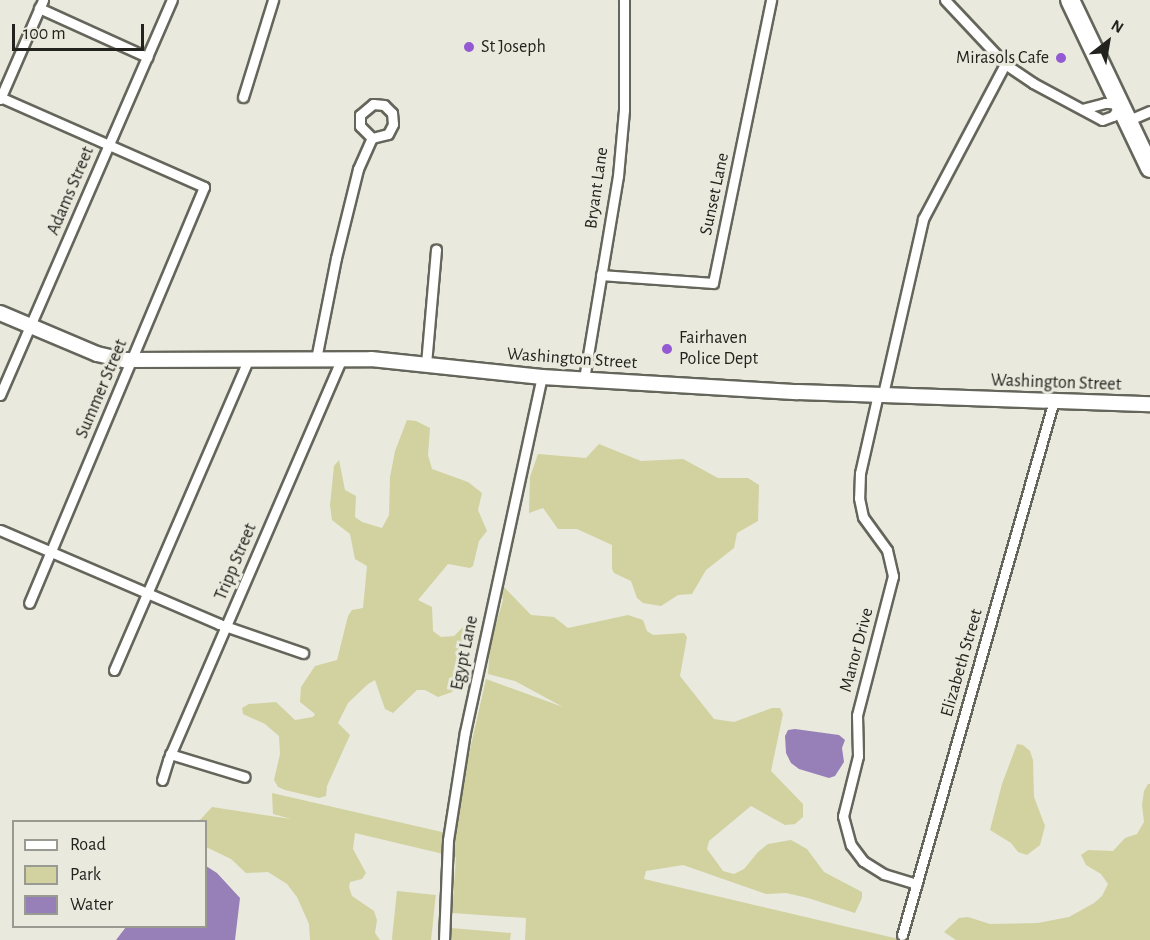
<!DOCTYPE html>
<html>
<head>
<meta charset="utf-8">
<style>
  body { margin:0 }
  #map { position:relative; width:1150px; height:940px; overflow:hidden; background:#e9e9dd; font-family:"Alegreya Sans",sans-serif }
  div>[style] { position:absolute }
  .green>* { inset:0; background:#d1d2a0; transform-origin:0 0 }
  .water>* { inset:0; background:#9780b8 }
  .roads { filter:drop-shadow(2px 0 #65665b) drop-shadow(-2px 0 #65665b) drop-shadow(0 2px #65665b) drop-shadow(0 -2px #65665b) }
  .street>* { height:9px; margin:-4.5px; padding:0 4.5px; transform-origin:4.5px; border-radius:4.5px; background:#fff }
  .secondary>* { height:14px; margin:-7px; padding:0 7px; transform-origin:7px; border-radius:7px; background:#fff }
  .highway>* { height:18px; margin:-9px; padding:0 9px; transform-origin:9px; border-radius:9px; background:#fff }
  .dots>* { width:16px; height:16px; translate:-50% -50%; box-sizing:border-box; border:3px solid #e9e9dd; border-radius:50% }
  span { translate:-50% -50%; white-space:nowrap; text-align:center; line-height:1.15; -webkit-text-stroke:6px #e9e9dd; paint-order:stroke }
  .poi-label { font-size:18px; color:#22231e }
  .left { translate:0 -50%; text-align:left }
  .right { translate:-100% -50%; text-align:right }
  .street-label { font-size:18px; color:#22231e }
  .legend { position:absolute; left:12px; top:820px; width:195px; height:108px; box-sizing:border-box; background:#e9e9dd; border:2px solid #999a91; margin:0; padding:8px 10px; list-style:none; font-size:18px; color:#22231e }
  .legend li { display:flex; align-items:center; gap:12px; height:30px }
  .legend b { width:30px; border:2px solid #999a91 }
  .north { position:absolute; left:1078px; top:12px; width:60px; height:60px; -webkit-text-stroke:4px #e9e9dd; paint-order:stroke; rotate:31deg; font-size:16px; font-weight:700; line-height:24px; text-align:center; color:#22231e }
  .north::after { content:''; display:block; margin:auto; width:21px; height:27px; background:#22231e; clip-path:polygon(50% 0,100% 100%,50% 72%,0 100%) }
  .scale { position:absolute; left:12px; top:24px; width:132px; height:27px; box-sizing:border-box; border:3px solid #22231e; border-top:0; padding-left:8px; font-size:18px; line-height:21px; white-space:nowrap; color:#22231e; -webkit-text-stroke:4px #e9e9dd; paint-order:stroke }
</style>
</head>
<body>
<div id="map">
  <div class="green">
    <i style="clip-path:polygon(407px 420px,416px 421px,430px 428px,428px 455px,432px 469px,468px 482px,482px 493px,478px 510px,487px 531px,479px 541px,473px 566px,470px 568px,448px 564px,418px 600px,432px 607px,433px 631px,441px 637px,454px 636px,464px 626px,473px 625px,462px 676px,452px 692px,438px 697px,425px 690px,417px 690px,393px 713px,385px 709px,375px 680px,368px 684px,348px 703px,338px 723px,350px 735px,327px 786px,326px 796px,319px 798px,285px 790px,278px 787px,274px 780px,280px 754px,279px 736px,265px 724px,243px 714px,242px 708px,249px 704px,276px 702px,295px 720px,313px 717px,315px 714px,300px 702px,301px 687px,315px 666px,337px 660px,348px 616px,352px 610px,363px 608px,367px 566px,355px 559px,350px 534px,332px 520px,330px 505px,334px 466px,339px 460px,345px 490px,356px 496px,355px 517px,362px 522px,382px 528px,389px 515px,390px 477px,395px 451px)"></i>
    <i style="clip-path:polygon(599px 444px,641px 461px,683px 459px,718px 478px,748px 478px,759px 485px,758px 521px,737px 533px,734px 548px,706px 570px,692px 594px,678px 595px,661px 606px,643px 603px,637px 598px,631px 581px,614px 573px,612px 569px,612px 545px,577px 529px,558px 529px,543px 508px,529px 513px,530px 477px,538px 454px,586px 458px)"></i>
    <i style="clip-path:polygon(504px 587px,531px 615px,554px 617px,568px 628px,628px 615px,643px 620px,647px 631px,653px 635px,684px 633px,687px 637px,680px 676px,714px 719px,734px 722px,772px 708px,780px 708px,783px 714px,771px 771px,803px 804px,803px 817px,795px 824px,785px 825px,751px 806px,709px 841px,707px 849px,723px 871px,734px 874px,744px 869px,758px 852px,768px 844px,791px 840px,807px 849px,824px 872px,862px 892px,862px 898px,855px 913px,808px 898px,786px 893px,766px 894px,683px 865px,646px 871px,644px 879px,903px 940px,525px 940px,526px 918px,452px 913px,456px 857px,355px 833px,353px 849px,366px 873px,362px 879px,350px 882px,349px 887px,352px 896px,374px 911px,377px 920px,375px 933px,380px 940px,310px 940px,309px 924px,297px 897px,287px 884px,268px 872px,246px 873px,231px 859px,206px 847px,206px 822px,194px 822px,201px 819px,212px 807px,291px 819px,273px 814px,272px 793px,455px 835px,464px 776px,486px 679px,563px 707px,515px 681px,488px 674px,490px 645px,503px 600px,501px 589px)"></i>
    <i style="clip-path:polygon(1017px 744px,1023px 745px,1030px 751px,1033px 760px,1034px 797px,1045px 826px,1040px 845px,1027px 855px,1018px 852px,1011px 843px,990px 830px,1002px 784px)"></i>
    <i style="clip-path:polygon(1148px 784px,1150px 784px,1150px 940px,956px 940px,944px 932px,959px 918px,968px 917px,990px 924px,1038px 923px,1069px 917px,1094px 903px,1102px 896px,1108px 884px,1101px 874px,1086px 865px,1081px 855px,1088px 850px,1113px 851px,1125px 838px,1137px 834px,1144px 822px,1142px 805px,1144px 791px)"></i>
    <i style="left:397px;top:891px;width:39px;height:49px;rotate:6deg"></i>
    <i style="clip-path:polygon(451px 928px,511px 933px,510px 940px,450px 940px)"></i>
  </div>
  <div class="water">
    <i style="clip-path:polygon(795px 729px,839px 735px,845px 740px,842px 748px,844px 762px,835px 776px,829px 778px,799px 769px,791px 763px,786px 753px,785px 736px,788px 730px)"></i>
    <i style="clip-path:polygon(206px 866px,217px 873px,240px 898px,235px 940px,116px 940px,126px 927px,206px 926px)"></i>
  </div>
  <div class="roads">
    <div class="street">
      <i style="left:945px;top:0;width:88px;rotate:46.8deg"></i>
      <i style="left:1005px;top:64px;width:34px;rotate:34deg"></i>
      <i style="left:1033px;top:83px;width:78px;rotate:28.2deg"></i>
      <i style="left:1102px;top:120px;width:12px;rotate:-20deg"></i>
      <i style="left:1113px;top:116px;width:14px;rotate:-56deg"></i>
      <i style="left:1121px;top:104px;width:16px;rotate:-176deg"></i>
      <i style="left:1105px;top:103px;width:23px;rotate:165deg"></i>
      <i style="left:39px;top:8px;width:119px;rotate:24.4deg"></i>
      <i style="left:0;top:97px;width:223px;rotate:23.8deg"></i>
      <i style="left:204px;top:187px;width:451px;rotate:112.8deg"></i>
      <i style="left:243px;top:97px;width:102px;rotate:-72.8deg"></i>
      <i style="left:0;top:99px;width:108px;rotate:-66.5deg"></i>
      <i style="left:1129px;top:120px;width:23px;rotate:-23deg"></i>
      <i style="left:601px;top:275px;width:112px;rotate:4.1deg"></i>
      <i style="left:713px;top:283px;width:289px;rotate:-78.4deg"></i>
      <i style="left:316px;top:359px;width:103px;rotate:-78.8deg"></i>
      <i style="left:336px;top:258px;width:92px;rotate:-76.1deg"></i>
      <i style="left:358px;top:169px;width:34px;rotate:-66deg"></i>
      <i style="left:372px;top:138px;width:16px;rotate:-14deg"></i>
      <i style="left:388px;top:134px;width:11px;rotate:-63deg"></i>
      <i style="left:393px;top:124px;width:11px;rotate:-95deg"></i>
      <i style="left:392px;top:113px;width:11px;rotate:-135deg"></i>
      <i style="left:384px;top:105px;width:11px;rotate:-175deg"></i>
      <i style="left:373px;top:104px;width:17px;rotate:140deg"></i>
      <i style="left:360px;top:115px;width:11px;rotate:90deg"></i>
      <i style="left:360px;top:126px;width:17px;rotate:45deg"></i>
      <i style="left:426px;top:364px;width:115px;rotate:-85deg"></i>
      <i style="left:584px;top:379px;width:206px;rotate:-80.5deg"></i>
      <i style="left:618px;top:176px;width:66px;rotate:-84.8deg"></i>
      <i style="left:624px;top:110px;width:110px;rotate:-90deg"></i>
      <i style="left:878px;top:394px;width:81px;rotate:102.8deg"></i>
      <i style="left:860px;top:473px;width:25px;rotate:92deg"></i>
      <i style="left:859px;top:498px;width:19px;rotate:78deg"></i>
      <i style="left:863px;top:517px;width:41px;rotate:54deg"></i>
      <i style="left:887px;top:550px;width:27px;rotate:77deg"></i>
      <i style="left:893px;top:576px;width:144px;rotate:104.5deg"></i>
      <i style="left:857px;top:715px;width:41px;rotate:88.6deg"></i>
      <i style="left:858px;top:756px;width:62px;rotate:104deg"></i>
      <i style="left:843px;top:816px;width:30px;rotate:75deg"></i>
      <i style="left:851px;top:845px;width:20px;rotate:53deg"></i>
      <i style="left:863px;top:861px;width:25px;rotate:32deg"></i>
      <i style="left:884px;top:874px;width:34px;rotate:17deg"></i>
      <i style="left:883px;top:394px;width:180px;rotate:-77.1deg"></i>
      <i style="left:923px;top:219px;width:175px;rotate:-62.1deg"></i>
      <i style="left:0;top:395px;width:431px;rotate:-66.5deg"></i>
      <i style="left:0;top:530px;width:238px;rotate:23.2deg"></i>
      <i style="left:219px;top:624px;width:89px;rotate:19deg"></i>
      <i style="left:114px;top:670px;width:338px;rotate:-66.6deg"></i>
      <i style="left:170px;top:754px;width:78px;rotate:17deg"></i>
      <i style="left:162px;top:780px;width:21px;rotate:-73deg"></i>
      <i style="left:168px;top:760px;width:438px;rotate:-66.6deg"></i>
      <i style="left:902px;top:935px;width:556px;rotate:-74.14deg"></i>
      <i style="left:444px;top:940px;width:100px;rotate:-87.7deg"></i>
      <i style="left:448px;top:840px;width:109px;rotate:-81.1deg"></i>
      <i style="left:465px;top:732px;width:363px;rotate:-77.8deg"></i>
    </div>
    <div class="secondary">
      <i style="left:0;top:313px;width:105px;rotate:22.9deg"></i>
      <i style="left:97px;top:354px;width:28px;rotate:13deg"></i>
      <i style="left:124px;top:360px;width:247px;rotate:-0.2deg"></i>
      <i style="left:371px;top:359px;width:172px;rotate:6deg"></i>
      <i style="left:542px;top:377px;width:256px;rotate:3.4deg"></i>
      <i style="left:798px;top:392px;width:352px;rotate:2deg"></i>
    </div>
    <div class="highway">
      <i style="left:1070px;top:0;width:186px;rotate:64.5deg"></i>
    </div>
  </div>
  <div class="dots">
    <i style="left:469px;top:47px;background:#935ad2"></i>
    <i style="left:1061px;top:58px;background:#935ad2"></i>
    <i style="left:667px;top:349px;background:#935ad2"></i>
  </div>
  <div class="poi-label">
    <span class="left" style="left:481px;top:47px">St Joseph</span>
    <span class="right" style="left:1049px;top:58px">Mirasols Cafe</span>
    <span class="left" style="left:679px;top:349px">Fairhaven<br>Police Dept</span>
  </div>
  <div class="street-label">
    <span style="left:597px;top:188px;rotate:-82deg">Bryant Lane</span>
    <span style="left:71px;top:191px;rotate:-67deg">Adams Street</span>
    <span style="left:715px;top:194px;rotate:-78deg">Sunset Lane</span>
    <span style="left:572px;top:359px;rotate:4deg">Washington Street</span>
    <span style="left:1056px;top:383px;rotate:2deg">Washington Street</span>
    <span style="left:102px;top:389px;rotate:-67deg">Summer Street</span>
    <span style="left:236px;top:562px;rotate:-67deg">Tripp Street</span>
    <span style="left:857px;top:650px;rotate:-75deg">Manor Drive</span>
    <span style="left:465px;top:653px;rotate:-78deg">Egypt Lane</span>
    <span style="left:962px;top:663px;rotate:-74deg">Elizabeth Street</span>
  </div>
  <ul class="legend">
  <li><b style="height:8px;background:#fff"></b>Road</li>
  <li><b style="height:16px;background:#d1d2a0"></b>Park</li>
  <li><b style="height:16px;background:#9780b8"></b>Water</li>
  </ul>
  <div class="north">N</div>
  <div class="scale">100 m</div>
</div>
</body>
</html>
